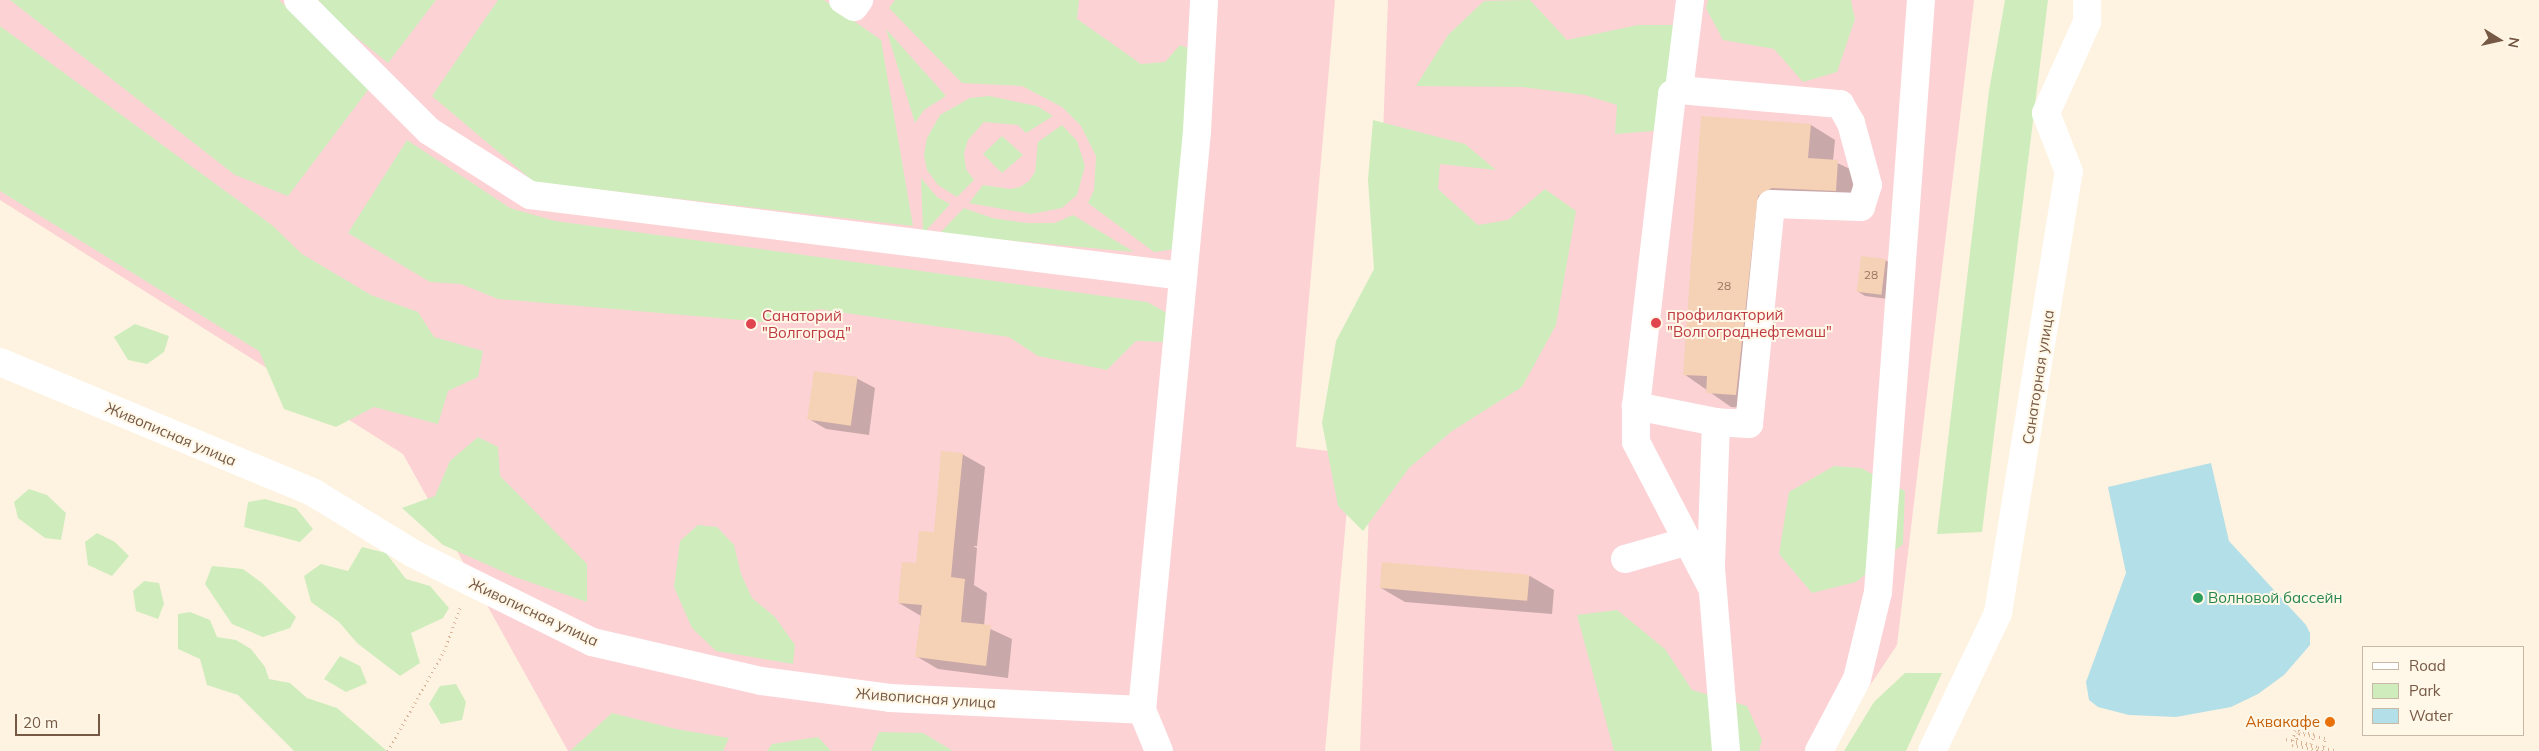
<!DOCTYPE html>
<html>
<head>
<meta charset="utf-8">
<style>
  body { margin:0 }
  #map { position:relative; width:2539px; height:751px; overflow:hidden; background:#fef3e0; font-family:Mulish,sans-serif }
  div>[style] { position:absolute }
  .medical>* { inset:0; background:#fcd2d5 }
  .green>* { inset:0; background:#cfecbd }
  .water>* { inset:0; background:#b3dfe8 }
  .shadow>* { inset:0; background:#0003 }
  .building>* { inset:0; background:#f5d1b5; transform-origin:0 0 }
  .path>* { height:3px; margin-top:-1.5px; transform-origin:0; background:repeating-linear-gradient(90deg,#dab499 0 1px,transparent 0 5px) }
  .minor>* { height:28px; margin:-14px; padding:0 14px; transform-origin:14px; border-radius:14px; background:#fff }
  .dots>* { width:14px; height:14px; translate:-50% -50%; box-sizing:border-box; border:2px solid #fff7e7; border-radius:50% }
  span { translate:-50% -50%; white-space:nowrap; text-align:center; line-height:1.15; -webkit-text-stroke:4px #fff7e7; paint-order:stroke }
  .number-label { font-size:12px; color:#967761 }
  .number-label span { -webkit-text-stroke-width:0 }
  .health-label { font-size:15px; color:#be3a42 }
  .left { translate:0 -50%; text-align:left }
  .street-label { font-size:15px; color:#765945 }
  .leisure-label { font-size:15px; color:#27864d }
  .food-label { font-size:15px; color:#c56008 }
  .right { translate:-100% -50%; text-align:right }
  .legend { position:absolute; left:2362px; top:646px; width:162px; height:90px; box-sizing:border-box; background:#fff7e7; border:1px solid #c8b8a6; margin:0; padding:6px 9px; list-style:none; font-size:15px; color:#765945 }
  .legend li { display:flex; align-items:center; gap:10px; height:25px }
  .legend b { width:25px; border:1px solid #c8b8a6 }
  .north { position:absolute; left:2474px; top:15px; width:50px; height:50px; -webkit-text-stroke:4px #fff7e7; paint-order:stroke; rotate:100deg; font-size:14px; font-weight:700; line-height:20px; text-align:center; color:#765945 }
  .north::after { content:''; display:block; margin:auto; width:18px; height:22px; background:#765945; clip-path:polygon(50% 0,100% 100%,50% 72%,0 100%) }
  .scale { position:absolute; left:15px; top:714px; width:85px; height:22px; box-sizing:border-box; border:2px solid #765945; border-top:0; padding-left:6px; font-size:15px; line-height:18px; white-space:nowrap; color:#765945; -webkit-text-stroke:4px #fff7e7; paint-order:stroke }
</style>
</head>
<body>
<div id="map">
  <div class="medical">
    <i style="clip-path:polygon(0 0,1335px 0,1296px 447px,1352px 454px,1325px 751px,568px 751px,403px 454px,0 200px)"></i>
    <i style="clip-path:polygon(1388px 0,1974px 0,1897px 645px,1826px 751px,1360px 751px)"></i>
  </div>
  <div class="green">
    <i style="clip-path:polygon(10px 0,279px 0,371px 86px,288px 196px,235px 175px)"></i>
    <i style="clip-path:polygon(318px 0,436px 0,388px 63px,341px 25px)"></i>
    <i style="clip-path:polygon(498px 0,824px 0,881px 40px,913px 226px,534px 182px,432px 96px)"></i>
    <i style="clip-path:polygon(895px 0,1079px 0,1077px 19px,1141px 64px,1165px 62px,1180px 45px,1195px 51px,1175px 249px,1154px 252px,1088px 203px,1094px 190px,1096px 156px,1081px 126px,1062px 107px,1022px 86px,962px 83px,889px 8px)"></i>
    <i style="clip-path:polygon(1530px 0,1567px 40px,1638px 25px,1674px 25px,1670px 74px,1660px 96px,1654px 131px,1615px 134px,1617px 105px,1585px 95px,1522px 87px,1416px 86px,1448px 35px,1484px 1px)"></i>
    <i style="clip-path:polygon(1708px 0,1851px 0,1855px 19px,1837px 72px,1803px 82px,1774px 49px,1723px 40px,1706px 8px)"></i>
    <i style="clip-path:polygon(2005px 0,2048px 0,1982px 532px,1937px 534px,1989px 91px)"></i>
    <i style="clip-path:polygon(0 26px,273px 226px,302px 254px,371px 295px,418px 312px,434px 337px,483px 351px,478px 377px,448px 391px,438px 424px,374px 407px,336px 427px,284px 409px,259px 351px,0 191px)"></i>
    <i style="clip-path:polygon(886px 29px,946px 96px,924px 110px,915px 123px)"></i>
    <i style="clip-path:polygon(989px 96px,1037px 106px,1053px 116px,1026px 133px,1018px 125px,984px 122px,968px 140px,964px 153px,966px 169px,974px 180px,957px 197px,938px 185px,927px 170px,924px 155px,927px 138px,940px 115px,970px 98px)"></i>
    <i style="clip-path:polygon(1373px 120px,1465px 144px,1496px 170px,1440px 164px,1438px 189px,1478px 225px,1508px 220px,1545px 189px,1576px 211px,1556px 325px,1522px 387px,1452px 431px,1409px 468px,1363px 531px,1338px 506px,1322px 423px,1336px 341px,1374px 269px,1368px 180px)"></i>
    <i style="clip-path:polygon(1062px 125px,1077px 141px,1085px 166px,1077px 195px,1062px 208px,1031px 214px,969px 203px,983px 185px,1010px 189px,1020px 187px,1029px 181px,1035px 172px,1038px 142px)"></i>
    <i style="clip-path:polygon(1002px 136px,1023px 155px,1002px 173px,983px 154px)"></i>
    <i style="clip-path:polygon(407px 140px,510px 208px,555px 221px,1147px 302px,1169px 314px,1164px 342px,1136px 341px,1107px 370px,1038px 356px,1009px 337px,819px 309px,765px 322px,498px 299px,461px 284px,430px 282px,348px 233px)"></i>
    <i style="clip-path:polygon(921px 178px,937px 197px,950px 204px,923px 234px)"></i>
    <i style="clip-path:polygon(964px 208px,992px 218px,1027px 223px,1055px 223px,1073px 215px,1134px 252px,939px 234px)"></i>
    <i style="clip-path:polygon(135px 324px,169px 336px,164px 352px,147px 364px,128px 360px,114px 337px)"></i>
    <i style="clip-path:polygon(478px 437px,498px 447px,500px 476px,587px 564px,587px 602px,515px 577px,443px 545px,402px 508px,435px 496px,450px 461px)"></i>
    <i style="clip-path:polygon(1834px 466px,1861px 468px,1905px 491px,1903px 544px,1856px 582px,1812px 593px,1779px 554px,1789px 492px)"></i>
    <i style="clip-path:polygon(29px 489px,47px 495px,66px 513px,61px 540px,45px 538px,18px 518px,14px 502px)"></i>
    <i style="clip-path:polygon(265px 499px,296px 508px,313px 529px,300px 542px,244px 527px,248px 502px)"></i>
    <i style="clip-path:polygon(698px 525px,717px 527px,734px 545px,741px 574px,752px 598px,775px 617px,795px 645px,793px 664px,716px 651px,692px 628px,674px 587px,680px 541px)"></i>
    <i style="clip-path:polygon(97px 533px,115px 542px,129px 556px,112px 576px,88px 565px,85px 542px)"></i>
    <i style="clip-path:polygon(362px 547px,386px 553px,406px 579px,430px 586px,449px 608px,443px 618px,411px 633px,420px 663px,400px 676px,357px 643px,339px 622px,311px 602px,304px 576px,321px 564px,348px 571px)"></i>
    <i style="clip-path:polygon(212px 566px,243px 569px,262px 583px,296px 617px,290px 628px,263px 637px,232px 624px,205px 584px)"></i>
    <i style="clip-path:polygon(144px 581px,159px 583px,164px 604px,158px 619px,136px 611px,133px 591px)"></i>
    <i style="clip-path:polygon(1617px 610px,1665px 649px,1692px 690px,1747px 706px,1762px 740px,1759px 751px,1614px 751px,1577px 615px)"></i>
    <i style="clip-path:polygon(190px 612px,210px 620px,217px 637px,236px 640px,251px 649px,265px 667px,269px 679px,290px 683px,307px 698px,337px 708px,387px 751px,294px 751px,238px 695px,207px 685px,200px 659px,178px 649px,178px 614px)"></i>
    <i style="clip-path:polygon(340px 656px,360px 666px,367px 683px,346px 692px,324px 679px)"></i>
    <i style="clip-path:polygon(1905px 673px,1942px 673px,1906px 751px,1844px 751px,1874px 702px)"></i>
    <i style="clip-path:polygon(456px 684px,466px 702px,462px 720px,441px 724px,429px 704px,440px 686px)"></i>
    <i style="clip-path:polygon(612px 713px,676px 729px,729px 738px,723px 751px,570px 751px)"></i>
    <i style="clip-path:polygon(879px 732px,923px 733px,953px 751px,871px 751px)"></i>
    <i style="clip-path:polygon(818px 737px,831px 751px,767px 751px,772px 744px)"></i>
  </div>
  <div class="water">
    <i style="clip-path:polygon(2211px 463px,2229px 541px,2306px 625px,2310px 633px,2310px 645px,2284px 675px,2258px 694px,2231px 707px,2176px 717px,2129px 715px,2098px 707px,2089px 700px,2086px 682px,2126px 573px,2108px 487px)"></i>
  </div>
  <div class="shadow">
    <i style="clip-path:polygon(1702px 118px,1811px 125px,1835px 140px,1833px 161px,1863px 175px,1860px 204px,1782px 209px,1760px 409px,1731px 407px,1684px 374px)"></i>
    <i style="clip-path:polygon(1885px 260px,1893px 265px,1888px 299px,1865px 296px,1857px 291px)"></i>
    <i style="clip-path:polygon(815px 373px,858px 379px,875px 388px,869px 435px,826px 429px,809px 419px)"></i>
    <i style="clip-path:polygon(962px 454px,985px 467px,977px 546px,973px 546px,977px 548px,974px 585px,987px 593px,984px 626px,1012px 639px,1008px 678px,938px 669px,916px 656px,921px 616px,899px 603px,935px 534px)"></i>
    <i style="clip-path:polygon(1530px 576px,1554px 590px,1552px 614px,1405px 602px,1381px 588px)"></i>
  </div>
  <div class="building">
    <i style="clip-path:polygon(1701px 116px,1811px 124px,1808px 158px,1838px 160px,1836px 191px,1772px 188px,1758px 196px,1736px 395px,1706px 393px,1707px 376px,1683px 375px)"></i>
    <i style="left:1861px;top:256px;width:25px;height:36px;rotate:7deg"></i>
    <i style="left:814px;top:371px;width:44px;height:49px;rotate:8deg"></i>
    <i style="clip-path:polygon(941px 451px,963px 453px,955px 534px,937px 533px,955px 534px,951px 577px,965px 579px,961px 622px,991px 625px,986px 666px,915px 657px,922px 605px,898px 603px,902px 562px,916px 563px,919px 531px,934px 532px)"></i>
    <i style="left:1382px;top:562px;width:148px;height:26px;rotate:5deg"></i>
  </div>
  <div class="path">
    <i style="left:2286px;top:739px;width:25px;rotate:11deg"></i>
    <i style="left:2311px;top:744px;width:10px;rotate:-73deg"></i>
    <i style="left:2314px;top:734px;width:19px;rotate:-168deg"></i>
    <i style="left:2295px;top:730px;width:15px;rotate:101deg"></i>
    <i style="left:2292px;top:745px;width:32px;rotate:11deg"></i>
    <i style="left:2323px;top:751px;width:13px;rotate:-81deg"></i>
    <i style="left:2325px;top:738px;width:27px;rotate:-170deg"></i>
    <i style="left:2298px;top:733px;width:10px;rotate:101deg"></i>
    <i style="left:2296px;top:743px;width:22px;rotate:10deg"></i>
    <i style="left:2318px;top:747px;width:20px;rotate:11deg"></i>
    <i style="left:388px;top:751px;width:115px;rotate:-60.8deg"></i>
    <i style="left:444px;top:651px;width:46px;rotate:-69.6deg"></i>
  </div>
  <div class="minor">
    <i style="left:298px;top:0;width:185px;rotate:45deg"></i>
    <i style="left:429px;top:131px;width:120px;rotate:32.4deg"></i>
    <i style="left:530px;top:195px;width:657px;rotate:7.08deg"></i>
    <i style="left:843px;top:0;width:13px;rotate:32deg"></i>
    <i style="left:854px;top:7px;width:9px;rotate:-54deg"></i>
    <i style="left:1679px;top:90px;width:162px;rotate:5deg"></i>
    <i style="left:1840px;top:104px;width:22px;rotate:60deg"></i>
    <i style="left:1851px;top:123px;width:64px;rotate:74.7deg"></i>
    <i style="left:1868px;top:185px;width:23px;rotate:108deg"></i>
    <i style="left:1861px;top:207px;width:90px;rotate:-178.1deg"></i>
    <i style="left:1771px;top:204px;width:221px;rotate:95.7deg"></i>
    <i style="left:1749px;top:424px;width:33px;rotate:-177deg"></i>
    <i style="left:1716px;top:422px;width:82px;rotate:-168.7deg"></i>
    <i style="left:1636px;top:406px;width:314px;rotate:-83.4deg"></i>
    <i style="left:1672px;top:94px;width:8px;rotate:-30deg"></i>
    <i style="left:1679px;top:90px;width:91px;rotate:-83deg"></i>
    <i style="left:0;top:362px;width:340px;rotate:22.6deg"></i>
    <i style="left:314px;top:493px;width:117px;rotate:31.4deg"></i>
    <i style="left:414px;top:554px;width:199px;rotate:26.3deg"></i>
    <i style="left:592px;top:642px;width:173px;rotate:13deg"></i>
    <i style="left:761px;top:681px;width:130px;rotate:7.5deg"></i>
    <i style="left:890px;top:698px;width:252px;rotate:2.7deg"></i>
    <i style="left:1636px;top:406px;width:36px;rotate:90deg"></i>
    <i style="left:1636px;top:442px;width:160px;rotate:62.5deg"></i>
    <i style="left:1716px;top:422px;width:146px;rotate:92deg"></i>
    <i style="left:1711px;top:568px;width:184px;rotate:85.3deg"></i>
    <i style="left:1625px;top:559px;width:66px;rotate:-15.9deg"></i>
    <i style="left:1159px;top:751px;width:44px;rotate:-112.5deg"></i>
    <i style="left:1142px;top:710px;width:582px;rotate:-84.57deg"></i>
    <i style="left:1197px;top:131px;width:131px;rotate:-86.9deg"></i>
    <i style="left:1819px;top:751px;width:81px;rotate:-62.2deg"></i>
    <i style="left:1857px;top:679px;width:89px;rotate:-76.4deg"></i>
    <i style="left:1878px;top:592px;width:594px;rotate:-85.85deg"></i>
    <i style="left:1932px;top:751px;width:153px;rotate:-64.4deg"></i>
    <i style="left:1998px;top:613px;width:447px;rotate:-80.9deg"></i>
    <i style="left:2069px;top:172px;width:63px;rotate:-111.3deg"></i>
    <i style="left:2046px;top:113px;width:100px;rotate:-65.7deg"></i>
    <i style="left:2087px;top:22px;width:22px;rotate:-90deg"></i>
  </div>
  <div class="dots">
    <i style="left:1656px;top:323px;background:#e0444e"></i>
    <i style="left:751px;top:324px;background:#e0444e"></i>
    <i style="left:2198px;top:598px;background:#2e9e5b"></i>
    <i style="left:2330px;top:722px;background:#e8710a"></i>
  </div>
  <div class="number-label">
    <span style="left:1871px;top:275px">28</span>
    <span style="left:1724px;top:286px">28</span>
  </div>
  <div class="health-label">
    <span class="left" style="left:1667px;top:323px">профилакторий<br>"Волгограднефтемаш"</span>
    <span class="left" style="left:762px;top:324px">Санаторий<br>"Волгоград"</span>
  </div>
  <div class="street-label">
    <span style="left:2038px;top:377px;rotate:-81deg">Санаторная улица</span>
    <span style="left:171px;top:434px;rotate:23deg">Живописная улица</span>
    <span style="left:534px;top:612px;rotate:25deg">Живописная улица</span>
    <span style="left:926px;top:698px;rotate:4deg">Живописная улица</span>
  </div>
  <div class="leisure-label">
    <span class="left" style="left:2208px;top:598px">Волновой бассейн</span>
  </div>
  <div class="food-label">
    <span class="right" style="left:2320px;top:722px">Аквакафе</span>
  </div>
  <ul class="legend">
  <li><b style="height:6px;background:#fff"></b>Road</li>
  <li><b style="height:14px;background:#cfecbd"></b>Park</li>
  <li><b style="height:14px;background:#b3dfe8"></b>Water</li>
  </ul>
  <div class="north">N</div>
  <div class="scale">20 m</div>
</div>
</body>
</html>
